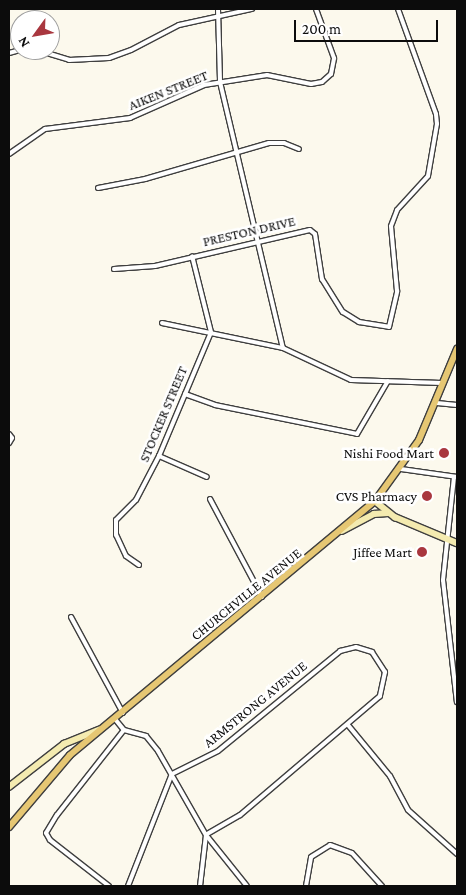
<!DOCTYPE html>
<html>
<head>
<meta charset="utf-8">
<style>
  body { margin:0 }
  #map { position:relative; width:466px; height:895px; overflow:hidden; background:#fcf9ed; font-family:"Crimson Pro",serif }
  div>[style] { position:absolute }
  .roads { filter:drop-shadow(1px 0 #3f3f3f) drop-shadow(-1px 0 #3f3f3f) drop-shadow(0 1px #3f3f3f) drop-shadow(0 -1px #3f3f3f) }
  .street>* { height:4px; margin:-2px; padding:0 2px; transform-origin:2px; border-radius:2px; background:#fff }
  .secondary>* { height:5.5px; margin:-2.75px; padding:0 2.75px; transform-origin:2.75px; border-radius:2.75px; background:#f4ebb0 }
  .primary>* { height:6px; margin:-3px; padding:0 3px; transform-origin:3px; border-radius:3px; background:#e6c773 }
  .dots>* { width:14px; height:14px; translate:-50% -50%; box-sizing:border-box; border:2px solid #fff; border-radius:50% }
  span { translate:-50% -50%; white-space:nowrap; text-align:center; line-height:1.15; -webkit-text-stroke:5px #fff; paint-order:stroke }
  .street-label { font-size:14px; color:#0c0c0c }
  .poi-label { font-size:14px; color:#0c0c0c }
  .right { translate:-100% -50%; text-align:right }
  .frame { position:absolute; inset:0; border:10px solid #0c0c0c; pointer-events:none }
  .north { position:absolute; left:10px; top:10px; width:50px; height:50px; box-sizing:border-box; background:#fff; border:1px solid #9e9e9e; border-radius:50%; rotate:238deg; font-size:14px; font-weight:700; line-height:20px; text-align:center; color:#0c0c0c }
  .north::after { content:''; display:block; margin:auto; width:18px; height:22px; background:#a9373f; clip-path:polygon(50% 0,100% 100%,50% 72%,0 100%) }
  .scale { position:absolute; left:294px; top:20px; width:144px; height:22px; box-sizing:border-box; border:2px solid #0c0c0c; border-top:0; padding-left:6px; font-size:15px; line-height:18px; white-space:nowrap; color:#0c0c0c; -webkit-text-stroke:4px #fff; paint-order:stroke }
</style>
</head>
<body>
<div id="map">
  <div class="roads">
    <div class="street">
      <i style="left:218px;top:9px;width:73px;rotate:88.4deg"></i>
      <i style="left:220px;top:82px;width:273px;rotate:76.7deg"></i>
      <i style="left:37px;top:50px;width:34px;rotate:17deg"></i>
      <i style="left:69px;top:60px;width:40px;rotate:-2.9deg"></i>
      <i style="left:109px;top:58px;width:23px;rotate:-20deg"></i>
      <i style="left:131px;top:50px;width:54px;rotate:-27.5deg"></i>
      <i style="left:179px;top:25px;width:75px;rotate:-12.4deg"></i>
      <i style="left:9px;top:53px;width:11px;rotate:-15deg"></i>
      <i style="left:9px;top:154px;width:44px;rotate:-34.8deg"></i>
      <i style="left:45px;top:129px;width:86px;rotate:-7.4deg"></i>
      <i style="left:130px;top:118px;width:81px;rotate:-24deg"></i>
      <i style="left:204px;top:85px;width:64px;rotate:-9deg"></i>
      <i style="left:267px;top:75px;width:45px;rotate:11.6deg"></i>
      <i style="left:311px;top:84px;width:11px;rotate:-10deg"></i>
      <i style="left:322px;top:82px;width:12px;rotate:-42deg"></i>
      <i style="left:331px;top:74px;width:16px;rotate:-79deg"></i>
      <i style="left:334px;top:58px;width:52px;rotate:-110.2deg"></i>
      <i style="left:98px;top:188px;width:48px;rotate:-10.8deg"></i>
      <i style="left:145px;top:179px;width:129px;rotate:-16.2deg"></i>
      <i style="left:269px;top:143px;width:15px"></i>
      <i style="left:284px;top:143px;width:16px;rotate:22deg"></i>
      <i style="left:114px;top:269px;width:41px;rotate:-4.2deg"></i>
      <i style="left:155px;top:266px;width:159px;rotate:-13.1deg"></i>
      <i style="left:310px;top:230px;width:6px;rotate:39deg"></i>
      <i style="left:315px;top:234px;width:46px;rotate:81.2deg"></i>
      <i style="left:322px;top:279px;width:39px;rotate:58deg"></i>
      <i style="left:343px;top:312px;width:19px;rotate:32deg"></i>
      <i style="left:359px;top:322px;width:30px;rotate:9deg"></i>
      <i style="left:389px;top:327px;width:37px;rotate:-77deg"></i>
      <i style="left:397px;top:291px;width:65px;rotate:-95.3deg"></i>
      <i style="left:391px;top:226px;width:17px;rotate:-69deg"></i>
      <i style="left:397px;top:210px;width:46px;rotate:-47.6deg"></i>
      <i style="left:428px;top:176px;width:53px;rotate:-80.2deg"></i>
      <i style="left:437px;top:124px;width:10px;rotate:-96deg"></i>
      <i style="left:436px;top:114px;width:112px;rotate:-109.9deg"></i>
      <i style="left:162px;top:323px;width:124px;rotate:11.7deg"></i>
      <i style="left:283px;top:348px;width:75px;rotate:25.2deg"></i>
      <i style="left:351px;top:380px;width:91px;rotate:1.9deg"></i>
      <i style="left:185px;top:394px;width:32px;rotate:20deg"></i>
      <i style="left:215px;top:405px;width:145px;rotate:11.5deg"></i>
      <i style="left:357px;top:434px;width:61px;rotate:-59.7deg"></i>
      <i style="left:437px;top:403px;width:20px;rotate:6deg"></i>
      <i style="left:9px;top:434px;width:5px;rotate:53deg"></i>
      <i style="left:12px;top:438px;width:6px;rotate:121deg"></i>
      <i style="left:159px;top:456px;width:52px;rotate:23.6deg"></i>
      <i style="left:401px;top:469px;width:57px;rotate:8.1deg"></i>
      <i style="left:454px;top:477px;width:104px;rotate:96.1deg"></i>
      <i style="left:443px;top:580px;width:123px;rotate:83.5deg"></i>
      <i style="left:210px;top:499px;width:111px;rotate:62deg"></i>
      <i style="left:139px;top:565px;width:16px;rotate:-145deg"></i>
      <i style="left:126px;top:556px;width:23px;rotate:-115deg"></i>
      <i style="left:116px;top:535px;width:15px;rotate:-90deg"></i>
      <i style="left:116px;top:520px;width:28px;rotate:-45deg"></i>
      <i style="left:136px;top:500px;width:50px;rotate:-62.4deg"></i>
      <i style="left:159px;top:456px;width:134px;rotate:-67.2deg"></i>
      <i style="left:211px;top:332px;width:78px;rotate:-104deg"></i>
      <i style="left:71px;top:617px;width:109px;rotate:61.6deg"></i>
      <i style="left:115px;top:719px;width:14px;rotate:51deg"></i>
      <i style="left:124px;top:730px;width:23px;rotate:15deg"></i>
      <i style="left:146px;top:736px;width:19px;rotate:51deg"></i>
      <i style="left:158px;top:751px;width:97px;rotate:60.3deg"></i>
      <i style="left:206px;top:835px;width:65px;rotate:51.2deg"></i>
      <i style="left:348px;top:725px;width:66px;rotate:50.5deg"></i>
      <i style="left:390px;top:776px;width:38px;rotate:62deg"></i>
      <i style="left:408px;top:810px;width:66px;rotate:41.9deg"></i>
      <i style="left:109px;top:886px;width:75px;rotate:-142.1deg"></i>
      <i style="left:50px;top:840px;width:8px;rotate:-120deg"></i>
      <i style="left:46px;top:833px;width:21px;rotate:-59deg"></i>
      <i style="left:57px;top:815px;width:108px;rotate:-51.8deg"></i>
      <i style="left:128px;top:886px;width:120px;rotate:-68.6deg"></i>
      <i style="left:172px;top:774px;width:51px;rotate:-26.6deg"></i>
      <i style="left:218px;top:751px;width:158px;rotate:-39.3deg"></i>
      <i style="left:340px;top:651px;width:16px;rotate:-14deg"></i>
      <i style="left:356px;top:647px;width:17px;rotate:17deg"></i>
      <i style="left:372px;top:652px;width:24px;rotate:57deg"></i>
      <i style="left:385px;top:672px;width:25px;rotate:102deg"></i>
      <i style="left:380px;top:696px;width:184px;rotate:139.6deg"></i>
      <i style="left:240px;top:815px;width:39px;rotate:150deg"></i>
      <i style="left:206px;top:835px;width:51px;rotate:96.7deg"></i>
      <i style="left:306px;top:886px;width:29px;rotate:-80deg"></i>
      <i style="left:311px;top:857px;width:22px;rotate:-32deg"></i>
      <i style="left:330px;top:845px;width:23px;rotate:20deg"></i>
      <i style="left:352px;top:853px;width:45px;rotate:47.7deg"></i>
    </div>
    <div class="secondary">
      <i style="left:375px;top:501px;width:26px;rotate:39deg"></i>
      <i style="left:395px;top:517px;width:67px;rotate:22.8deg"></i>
      <i style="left:342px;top:531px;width:36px;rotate:-28deg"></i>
      <i style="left:374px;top:514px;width:14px;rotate:-4deg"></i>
      <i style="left:9px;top:787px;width:70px;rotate:-38deg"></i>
      <i style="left:64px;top:744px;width:38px;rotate:-22deg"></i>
    </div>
    <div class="primary">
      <i style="left:9px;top:827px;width:94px;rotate:-49.7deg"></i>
      <i style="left:70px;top:755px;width:397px;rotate:-39.8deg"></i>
      <i style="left:375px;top:501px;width:75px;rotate:-54.2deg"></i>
      <i style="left:419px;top:440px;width:99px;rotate:-67.3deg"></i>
    </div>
  </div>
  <div class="dots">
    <i style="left:444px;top:453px;background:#a9373f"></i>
    <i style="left:427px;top:496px;background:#a9373f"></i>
    <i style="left:422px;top:552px;background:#a9373f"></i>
  </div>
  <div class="street-label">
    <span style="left:168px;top:90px;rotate:-22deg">AIKEN STREET</span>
    <span style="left:249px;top:231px;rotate:-13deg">PRESTON DRIVE</span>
    <span style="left:163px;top:414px;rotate:-67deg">STOCKER STREET</span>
    <span style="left:246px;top:594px;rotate:-39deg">CHURCHVILLE AVENUE</span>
    <span style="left:255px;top:704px;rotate:-39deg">ARMSTRONG AVENUE</span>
  </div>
  <div class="poi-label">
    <span class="right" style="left:434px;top:453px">Nishi Food Mart</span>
    <span class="right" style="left:417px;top:496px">CVS Pharmacy</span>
    <span class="right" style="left:412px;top:552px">Jiffee Mart</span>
  </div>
  <div class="frame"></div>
  <div class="north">N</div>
  <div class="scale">200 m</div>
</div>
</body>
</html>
